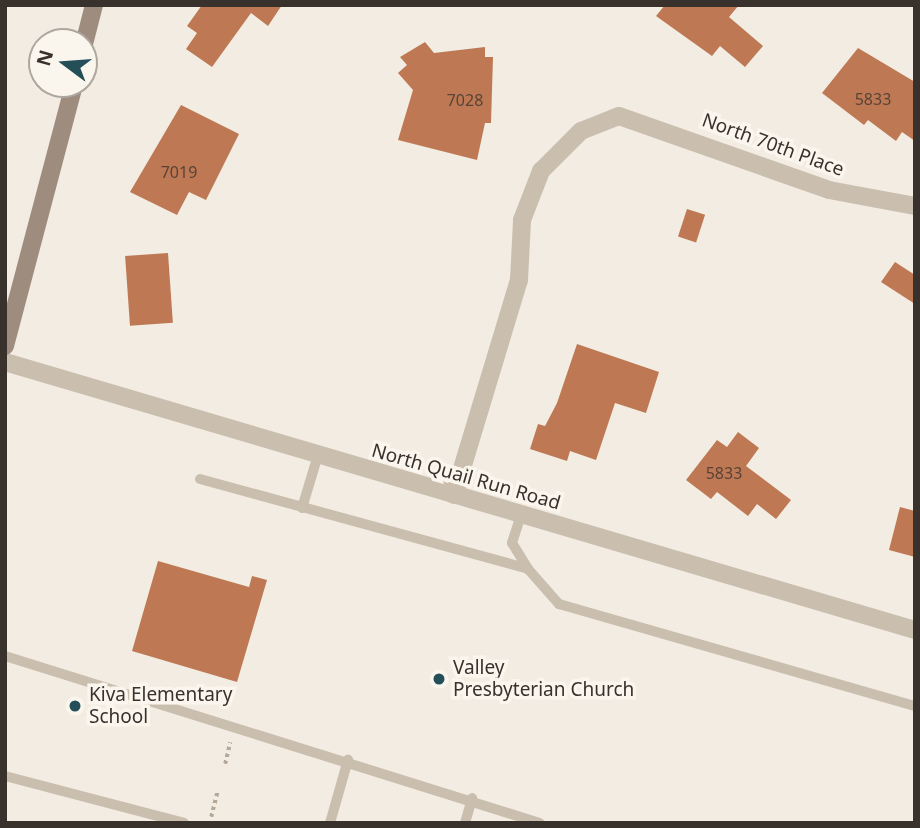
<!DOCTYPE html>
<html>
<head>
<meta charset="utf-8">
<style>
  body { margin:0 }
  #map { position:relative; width:920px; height:828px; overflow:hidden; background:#f2ece2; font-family:"Noto Sans",sans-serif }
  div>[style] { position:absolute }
  .building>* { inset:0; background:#be7954; transform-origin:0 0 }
  .path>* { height:3.5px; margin-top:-1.75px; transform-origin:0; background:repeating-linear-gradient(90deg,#b6a898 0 3.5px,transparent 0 7px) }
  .lane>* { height:10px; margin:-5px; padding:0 5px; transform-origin:5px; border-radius:5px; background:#cabeae }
  .street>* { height:18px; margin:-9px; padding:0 9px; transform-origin:9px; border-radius:9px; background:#cabeae }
  .secondary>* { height:18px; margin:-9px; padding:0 9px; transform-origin:9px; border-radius:9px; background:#9e8d7f }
  .dots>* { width:19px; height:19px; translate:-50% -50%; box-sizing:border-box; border:4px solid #faf6ee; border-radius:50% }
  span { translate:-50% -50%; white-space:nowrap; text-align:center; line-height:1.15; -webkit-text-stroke:7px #faf6ee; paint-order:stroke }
  .number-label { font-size:16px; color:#5a4336 }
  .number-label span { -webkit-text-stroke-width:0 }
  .street-label { font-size:19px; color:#39312c }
  .poi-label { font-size:19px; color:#39312c }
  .left { translate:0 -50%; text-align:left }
  .frame { position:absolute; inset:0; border:7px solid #39312c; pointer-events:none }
  .north { position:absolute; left:28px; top:28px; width:70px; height:70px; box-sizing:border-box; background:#faf6ee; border:2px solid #ada7a0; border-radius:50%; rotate:286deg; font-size:19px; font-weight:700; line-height:28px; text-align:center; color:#39312c }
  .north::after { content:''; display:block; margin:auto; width:24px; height:32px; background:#244f58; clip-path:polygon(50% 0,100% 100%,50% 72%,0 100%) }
</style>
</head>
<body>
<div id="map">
  <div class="building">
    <i style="clip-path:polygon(202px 5px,282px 5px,268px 26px,251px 13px,212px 67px,186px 49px,197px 33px,187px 26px)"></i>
    <i style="clip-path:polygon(665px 5px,739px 5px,729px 17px,763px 46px,745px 67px,720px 46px,712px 56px,656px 16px)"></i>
    <i style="clip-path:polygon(425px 42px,434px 53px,485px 47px,485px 57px,493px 57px,491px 123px,485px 123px,477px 160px,398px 140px,413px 90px,398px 73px,407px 65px,400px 57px)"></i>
    <i style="clip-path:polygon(858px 48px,915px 82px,915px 141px,902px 132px,896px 141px,868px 120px,864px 125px,822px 93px)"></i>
    <i style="clip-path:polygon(181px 105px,239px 134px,206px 200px,189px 192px,177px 215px,130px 192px)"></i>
    <i style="left:687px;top:209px;width:19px;height:29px;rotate:18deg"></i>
    <i style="left:168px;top:253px;width:70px;height:43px;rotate:86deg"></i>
    <i style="clip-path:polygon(895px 262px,915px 275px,915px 304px,881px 282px)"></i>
    <i style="clip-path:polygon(577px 344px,659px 372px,646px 413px,615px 403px,596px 460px,570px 451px,567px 461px,530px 449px,538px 424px,545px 426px,557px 403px)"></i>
    <i style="clip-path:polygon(738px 432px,759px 448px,746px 466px,791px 500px,776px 519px,757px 504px,748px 516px,717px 492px,711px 499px,686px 480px,717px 440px,727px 447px)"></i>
    <i style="clip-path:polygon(900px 507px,915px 511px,915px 557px,889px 550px)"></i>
    <i style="clip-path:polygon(158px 561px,249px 587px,252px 576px,267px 580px,237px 682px,132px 651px)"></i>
  </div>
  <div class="path">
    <i style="left:225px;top:764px;width:22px;rotate:-77deg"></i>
    <i style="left:211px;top:817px;width:25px;rotate:-76deg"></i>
  </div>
  <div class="lane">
    <i style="left:200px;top:479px;width:340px;rotate:15.3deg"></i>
    <i style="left:528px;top:569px;width:47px;rotate:48.5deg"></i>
    <i style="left:559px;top:604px;width:370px;rotate:16deg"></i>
    <i style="left:302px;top:508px;width:55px;rotate:-73.2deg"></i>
    <i style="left:521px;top:515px;width:29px;rotate:108deg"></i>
    <i style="left:512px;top:543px;width:31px;rotate:58deg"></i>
    <i style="left:5px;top:656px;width:560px;rotate:17.34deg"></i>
    <i style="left:5px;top:776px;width:185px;rotate:14.7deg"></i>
    <i style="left:330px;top:823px;width:66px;rotate:-74.1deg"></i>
    <i style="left:465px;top:823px;width:26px;rotate:-74deg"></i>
  </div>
  <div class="street">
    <i style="left:5px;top:362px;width:949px;rotate:16.41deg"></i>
    <i style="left:454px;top:495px;width:225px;rotate:-73.2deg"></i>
    <i style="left:519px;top:280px;width:60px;rotate:-87.1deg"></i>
    <i style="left:522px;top:220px;width:53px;rotate:-68.8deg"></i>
    <i style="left:541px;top:171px;width:57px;rotate:-45deg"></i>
    <i style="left:581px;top:131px;width:41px;rotate:-21.5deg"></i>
    <i style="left:619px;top:116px;width:223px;rotate:19.4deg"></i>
    <i style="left:829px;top:190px;width:87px;rotate:10.5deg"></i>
  </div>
  <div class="secondary">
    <i style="left:84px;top:44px;width:40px;rotate:-75.6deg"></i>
    <i style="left:5px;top:346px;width:271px;rotate:-75.2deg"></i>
  </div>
  <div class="dots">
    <i style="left:439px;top:679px;background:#244f58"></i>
    <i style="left:75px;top:706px;background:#244f58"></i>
  </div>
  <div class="number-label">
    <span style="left:873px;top:99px">5833</span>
    <span style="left:465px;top:100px">7028</span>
    <span style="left:179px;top:172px">7019</span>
    <span style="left:724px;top:473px">5833</span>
  </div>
  <div class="street-label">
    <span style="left:773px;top:145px;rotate:20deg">North 70th Place</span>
    <span style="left:466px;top:477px;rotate:16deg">North Quail Run Road</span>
  </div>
  <div class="poi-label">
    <span class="left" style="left:453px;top:679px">Valley<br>Presbyterian Church</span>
    <span class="left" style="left:89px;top:706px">Kiva Elementary<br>School</span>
  </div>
  <div class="frame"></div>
  <div class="north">N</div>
</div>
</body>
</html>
